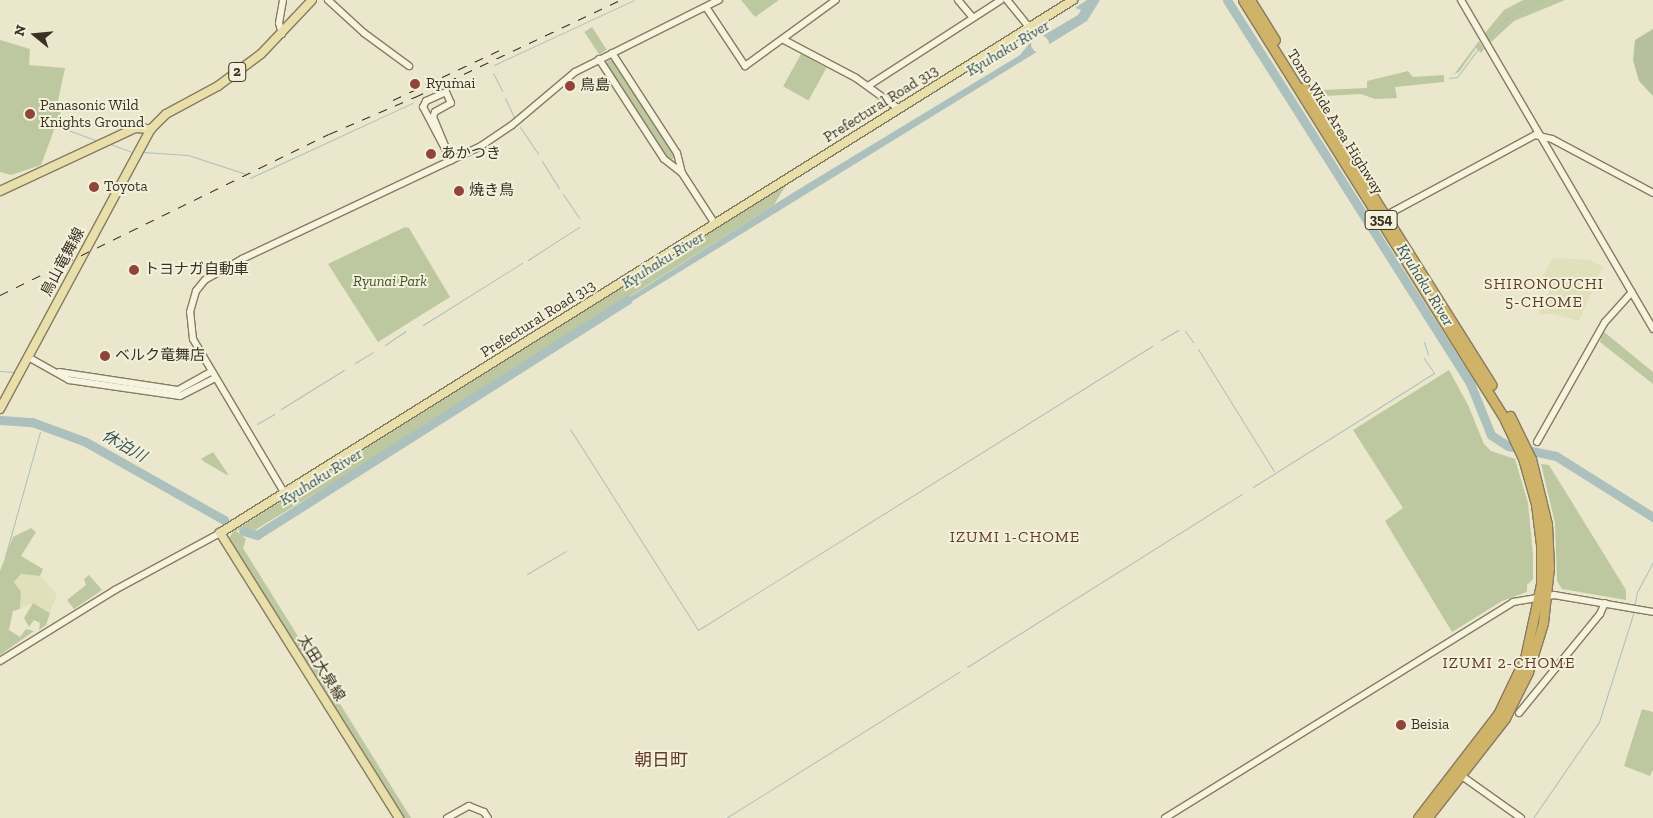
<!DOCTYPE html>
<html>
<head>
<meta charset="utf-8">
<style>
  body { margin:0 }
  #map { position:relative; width:1653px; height:818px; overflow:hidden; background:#ebe7cc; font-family:"Zilla Slab","Noto Sans JP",serif }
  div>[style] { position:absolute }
  .farmland>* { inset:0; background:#e0e0ba }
  .green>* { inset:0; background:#bdc8a1; transform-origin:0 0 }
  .cemetery>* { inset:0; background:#b6bf9f }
  .water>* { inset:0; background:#acc0be }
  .pier>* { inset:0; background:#ebe7cc }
  .round { border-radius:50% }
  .stream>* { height:1px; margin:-0.5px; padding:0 0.5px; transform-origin:0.5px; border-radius:0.5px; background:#acc0be }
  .river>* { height:9px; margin:-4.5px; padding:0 4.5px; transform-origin:4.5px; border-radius:4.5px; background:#acc0be }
  .roads { filter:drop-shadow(1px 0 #877b62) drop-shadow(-1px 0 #877b62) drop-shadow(0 1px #877b62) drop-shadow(0 -1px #877b62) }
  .minor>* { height:6px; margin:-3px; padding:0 3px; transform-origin:3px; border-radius:3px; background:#f6f3df }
  .major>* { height:8px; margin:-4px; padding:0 4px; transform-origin:4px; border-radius:4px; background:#e9dfaa }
  .highway>* { height:9px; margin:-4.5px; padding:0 4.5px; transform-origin:4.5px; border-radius:4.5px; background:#cfb368 }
  .rail>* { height:1px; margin-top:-0.5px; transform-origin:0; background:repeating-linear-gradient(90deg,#393123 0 9px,transparent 0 18px) }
  .dots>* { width:14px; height:14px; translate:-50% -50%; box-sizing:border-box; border:2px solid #f3f0db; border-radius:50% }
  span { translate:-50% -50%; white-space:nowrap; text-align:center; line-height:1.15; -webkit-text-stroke:4px #f3f0db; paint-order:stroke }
  .shield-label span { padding:1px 4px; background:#f3f0db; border:1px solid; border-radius:4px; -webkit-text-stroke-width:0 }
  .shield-label { font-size:14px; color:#393123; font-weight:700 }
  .poi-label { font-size:15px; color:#393123 }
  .left { translate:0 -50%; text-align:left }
  .street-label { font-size:15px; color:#393123 }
  .park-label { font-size:15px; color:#43532c; font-style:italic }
  .water-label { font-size:16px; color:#345457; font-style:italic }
  .neighbourhood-label { font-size:16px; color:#613d27; letter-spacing:1px }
  .quarter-label { font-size:18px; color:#613d27 }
  .north { position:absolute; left:10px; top:10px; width:50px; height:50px; -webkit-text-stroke:4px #f3f0db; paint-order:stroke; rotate:287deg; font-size:14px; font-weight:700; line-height:20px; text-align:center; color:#393123 }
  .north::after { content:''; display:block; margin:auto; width:18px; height:22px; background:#393123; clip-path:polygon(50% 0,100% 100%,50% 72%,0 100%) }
</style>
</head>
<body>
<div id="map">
  <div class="farmland">
    <i style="clip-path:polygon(1553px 258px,1590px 260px,1603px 267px,1579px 321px,1553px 314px,1538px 314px,1553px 283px,1542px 277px)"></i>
    <i style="clip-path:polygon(21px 574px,40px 576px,57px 594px,50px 612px,33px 603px,20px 608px,21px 592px,14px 582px)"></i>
  </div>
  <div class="green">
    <i style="clip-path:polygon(741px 0,779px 0,755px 17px)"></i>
    <i style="clip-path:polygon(1523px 0,1565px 0,1514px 21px,1490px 43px,1485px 33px,1504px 10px)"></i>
    <i style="left:592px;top:27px;width:27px;height:9px;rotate:57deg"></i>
    <i style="clip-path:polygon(0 40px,30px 49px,29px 65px,65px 68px,58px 101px,64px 103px,41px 165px,11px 175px,0 172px)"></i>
    <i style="clip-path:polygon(1479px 41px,1484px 49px,1481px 53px,1476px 48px,1459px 72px,1449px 76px,1455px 73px)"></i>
    <i style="left:801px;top:54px;width:29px;height:37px;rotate:29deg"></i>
    <i style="clip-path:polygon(613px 58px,671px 148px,675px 157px,670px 161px,603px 64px)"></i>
    <i style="clip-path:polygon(1408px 71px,1413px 77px,1444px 75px,1444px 82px,1395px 87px,1397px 98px,1375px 99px,1361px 94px,1324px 96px,1321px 90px,1367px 88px,1367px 81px)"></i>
    <i style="clip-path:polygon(786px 185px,774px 205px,397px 444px,253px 531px,241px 528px,236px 531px,246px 539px,243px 548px,411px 818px,402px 818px,228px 539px,234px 531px)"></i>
    <i style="clip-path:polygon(405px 227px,409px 228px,450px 297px,378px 342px,328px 264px)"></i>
    <i style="clip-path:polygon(1603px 331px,1653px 372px,1653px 384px,1600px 342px)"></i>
    <i style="clip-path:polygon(1449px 370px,1468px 405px,1484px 444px,1491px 451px,1515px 459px,1528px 503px,1533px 555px,1533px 579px,1527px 585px,1527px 592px,1502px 601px,1452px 632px,1385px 521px,1403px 508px,1353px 430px)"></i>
    <i style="clip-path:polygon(213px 452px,228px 474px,227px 475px,203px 461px,201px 459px)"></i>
    <i style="clip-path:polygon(1541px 464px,1549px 465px,1626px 590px,1626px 600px,1562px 589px,1557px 581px,1555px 523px)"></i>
    <i style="clip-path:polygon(31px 528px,36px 532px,21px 556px,43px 569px,40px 576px,21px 574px,14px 582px,21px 592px,20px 609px,13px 611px,9px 630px,20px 637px,26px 629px,34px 631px,0 655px,0 571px,13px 537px)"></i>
    <i style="clip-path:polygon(89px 575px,102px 590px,74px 609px,67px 600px,86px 585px,84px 579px)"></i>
    <i style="clip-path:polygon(33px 603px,50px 613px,46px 625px,39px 630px,40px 623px,34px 620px,29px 627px,24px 618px)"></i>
    <i style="clip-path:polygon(1642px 709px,1653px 712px,1653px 770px,1650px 776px,1624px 766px)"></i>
  </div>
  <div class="cemetery">
    <i style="clip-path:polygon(1653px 29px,1653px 96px,1639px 81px,1633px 60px,1635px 40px)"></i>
  </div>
  <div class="water">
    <i style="clip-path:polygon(1087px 0,1100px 0,1087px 21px,621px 308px,619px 304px,791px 194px,1020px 55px,1029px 44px,1078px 15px,1081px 10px,1075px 8px)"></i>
  </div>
  <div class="pier">
    <i class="round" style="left:1031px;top:35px;width:18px;height:18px"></i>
  </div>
  <div class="stream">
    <i style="left:1489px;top:37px;width:35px;rotate:-45deg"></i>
    <i style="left:1514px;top:12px;width:30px;rotate:-24deg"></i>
    <i style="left:494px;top:65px;width:154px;rotate:-24.9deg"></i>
    <i style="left:493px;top:73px;width:20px;rotate:63deg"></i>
    <i style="left:1449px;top:78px;width:8px;rotate:-7deg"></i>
    <i style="left:1457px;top:77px;width:34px;rotate:-53deg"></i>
    <i style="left:505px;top:98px;width:21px;rotate:65deg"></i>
    <i style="left:520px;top:127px;width:32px;rotate:56deg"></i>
    <i style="left:65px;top:129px;width:33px;rotate:20deg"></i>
    <i style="left:110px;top:144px;width:23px;rotate:20deg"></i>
    <i style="left:143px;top:152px;width:45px;rotate:3.8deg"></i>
    <i style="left:188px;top:155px;width:61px;rotate:18.1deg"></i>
    <i style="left:542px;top:161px;width:32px;rotate:58deg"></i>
    <i style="left:250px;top:178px;width:179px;rotate:-24.8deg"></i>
    <i style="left:563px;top:194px;width:29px;rotate:56deg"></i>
    <i style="left:528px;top:260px;width:61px;rotate:-32.9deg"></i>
    <i style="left:423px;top:325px;width:117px;rotate:-32.1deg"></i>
    <i style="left:1185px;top:331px;width:14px;rotate:54deg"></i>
    <i style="left:1161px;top:340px;width:20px;rotate:-30deg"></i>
    <i style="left:1424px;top:342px;width:13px;rotate:72deg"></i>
    <i style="left:385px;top:345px;width:25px;rotate:-34deg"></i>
    <i style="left:1198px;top:349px;width:144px;rotate:58.1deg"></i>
    <i style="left:355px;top:363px;width:21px;rotate:-31deg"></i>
    <i style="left:0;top:371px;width:15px;rotate:4deg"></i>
    <i style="left:281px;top:409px;width:74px;rotate:-31.8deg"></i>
    <i style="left:257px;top:424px;width:20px;rotate:-30deg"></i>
    <i style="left:570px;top:429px;width:238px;rotate:57.5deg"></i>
    <i style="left:698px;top:630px;width:536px;rotate:-32.03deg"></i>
    <i style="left:1253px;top:487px;width:214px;rotate:-32.2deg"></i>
    <i style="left:1434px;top:373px;width:18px;rotate:-124deg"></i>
    <i style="left:5px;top:557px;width:130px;rotate:-74.4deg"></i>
    <i style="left:527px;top:574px;width:45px;rotate:-30.5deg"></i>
    <i style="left:1634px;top:607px;width:15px;rotate:-79deg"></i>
    <i style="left:1637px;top:592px;width:34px;rotate:-62deg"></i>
    <i style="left:967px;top:667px;width:325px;rotate:-32.2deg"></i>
    <i style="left:726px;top:818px;width:276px;rotate:-32.1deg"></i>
    <i style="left:1533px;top:818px;width:116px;rotate:-55.5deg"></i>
    <i style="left:1599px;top:722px;width:116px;rotate:-72.5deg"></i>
  </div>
  <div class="river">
    <i style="left:1227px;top:0;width:454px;rotate:57.6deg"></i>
    <i style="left:1470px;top:383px;width:56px;rotate:68deg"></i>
    <i style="left:1491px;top:435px;width:20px;rotate:33deg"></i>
    <i style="left:1508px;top:446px;width:49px;rotate:11.8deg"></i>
    <i style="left:1556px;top:456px;width:115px;rotate:32.2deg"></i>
    <i style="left:1px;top:420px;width:31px;rotate:4deg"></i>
    <i style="left:32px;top:422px;width:55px;rotate:20.1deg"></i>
    <i style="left:84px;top:441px;width:161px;rotate:29.4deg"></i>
    <i style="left:243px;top:531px;width:15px;rotate:16deg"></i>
    <i style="left:257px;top:535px;width:439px;rotate:-32.4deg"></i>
  </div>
  <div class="roads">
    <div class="minor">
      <i style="left:328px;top:0;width:49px;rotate:42.5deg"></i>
      <i style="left:364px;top:33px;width:56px;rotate:36.3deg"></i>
      <i style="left:958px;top:0;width:23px;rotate:50deg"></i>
      <i style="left:1007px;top:0;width:35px;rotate:51deg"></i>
      <i style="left:1461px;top:0;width:381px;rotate:59.7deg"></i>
      <i style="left:706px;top:7px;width:71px;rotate:56.5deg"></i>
      <i style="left:745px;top:66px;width:112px;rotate:-36deg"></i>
      <i style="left:282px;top:34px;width:11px;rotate:-105deg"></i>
      <i style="left:279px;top:23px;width:23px;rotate:-80deg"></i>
      <i style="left:784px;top:40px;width:81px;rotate:27.8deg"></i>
      <i style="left:856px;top:78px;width:53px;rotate:35.8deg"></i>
      <i style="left:612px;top:53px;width:119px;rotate:57deg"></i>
      <i style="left:677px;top:153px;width:21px;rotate:76deg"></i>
      <i style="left:599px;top:59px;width:119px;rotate:57deg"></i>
      <i style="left:664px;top:159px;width:23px;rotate:38deg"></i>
      <i style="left:682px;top:173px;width:61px;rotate:57.1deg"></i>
      <i style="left:868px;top:86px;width:158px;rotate:-32.9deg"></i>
      <i style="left:446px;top:92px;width:12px;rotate:66deg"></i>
      <i style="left:451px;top:103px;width:18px;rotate:151deg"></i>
      <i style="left:435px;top:112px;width:5px;rotate:112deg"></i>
      <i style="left:433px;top:117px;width:47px;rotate:67.3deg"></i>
      <i style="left:451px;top:160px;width:60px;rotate:-117.8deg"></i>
      <i style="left:423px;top:107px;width:7px;rotate:-63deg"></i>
      <i style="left:426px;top:101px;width:22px;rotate:-24deg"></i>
      <i style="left:1383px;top:217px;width:173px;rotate:-28.3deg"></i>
      <i style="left:1535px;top:135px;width:17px;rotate:13deg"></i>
      <i style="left:1552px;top:139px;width:115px;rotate:28.1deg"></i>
      <i style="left:28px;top:357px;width:47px;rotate:29.3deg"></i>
      <i style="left:69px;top:380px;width:112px;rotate:8.2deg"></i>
      <i style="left:180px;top:396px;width:39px;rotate:-27deg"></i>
      <i style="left:59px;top:372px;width:120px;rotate:8.6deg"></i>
      <i style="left:178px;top:390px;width:38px;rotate:-29deg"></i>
      <i style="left:1537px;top:442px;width:138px;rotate:-60.5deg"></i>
      <i style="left:1605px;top:322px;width:40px;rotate:-48deg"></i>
      <i style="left:285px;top:494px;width:180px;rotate:-120.7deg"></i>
      <i style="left:193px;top:339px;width:27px;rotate:-96deg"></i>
      <i style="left:190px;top:312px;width:22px;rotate:-74deg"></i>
      <i style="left:196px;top:291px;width:14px;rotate:-51deg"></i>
      <i style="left:205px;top:280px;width:43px;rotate:-29.6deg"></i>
      <i style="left:242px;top:259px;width:264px;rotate:-25.3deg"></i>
      <i style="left:481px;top:146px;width:37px;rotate:-34deg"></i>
      <i style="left:512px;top:125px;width:82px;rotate:-40.1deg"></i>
      <i style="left:575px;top:72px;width:161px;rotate:-26.6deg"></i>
      <i style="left:0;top:661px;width:135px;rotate:-31.7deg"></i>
      <i style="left:115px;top:590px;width:119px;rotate:-28.5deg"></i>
      <i style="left:1519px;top:713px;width:128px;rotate:-50.7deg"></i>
      <i style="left:1600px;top:614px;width:12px;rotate:-66deg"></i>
      <i style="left:1459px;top:774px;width:76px;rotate:35.4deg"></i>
      <i style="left:447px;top:818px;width:25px;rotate:-29deg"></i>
      <i style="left:469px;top:806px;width:16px;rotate:22deg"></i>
      <i style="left:484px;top:812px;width:7px;rotate:56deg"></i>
      <i style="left:1165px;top:818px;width:410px;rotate:-31.8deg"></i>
      <i style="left:1513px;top:602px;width:42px;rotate:-9.7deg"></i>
      <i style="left:1554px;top:595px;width:100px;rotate:9.7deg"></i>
    </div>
    <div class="major">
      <i style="left:0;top:191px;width:149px;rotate:-25deg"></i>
      <i style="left:135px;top:128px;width:16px;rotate:4deg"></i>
      <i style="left:0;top:409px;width:318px;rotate:-61.7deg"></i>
      <i style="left:151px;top:129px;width:21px;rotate:-45deg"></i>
      <i style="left:166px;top:114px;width:59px;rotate:-28.3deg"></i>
      <i style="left:218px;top:86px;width:54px;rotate:-36.7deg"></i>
      <i style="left:261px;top:54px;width:74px;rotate:-46.6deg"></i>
      <i style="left:399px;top:818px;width:337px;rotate:-122.1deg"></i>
      <i style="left:220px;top:533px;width:1006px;rotate:-32deg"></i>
    </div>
    <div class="highway">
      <i style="left:1243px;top:0;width:495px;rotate:58deg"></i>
      <i style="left:1505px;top:420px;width:42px;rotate:64.7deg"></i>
      <i style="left:1523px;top:458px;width:48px;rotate:74.2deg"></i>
      <i style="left:1536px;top:504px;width:39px;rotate:83deg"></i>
      <i style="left:1541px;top:543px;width:41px;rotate:90deg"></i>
      <i style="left:1541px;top:584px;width:76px;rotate:102.2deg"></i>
      <i style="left:1525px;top:658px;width:62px;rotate:115.7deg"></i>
      <i style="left:1498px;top:714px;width:131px;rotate:127.6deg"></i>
      <i style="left:1250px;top:0;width:47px;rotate:58deg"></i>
      <i style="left:1304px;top:87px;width:352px;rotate:57.8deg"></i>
      <i style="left:1427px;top:818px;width:127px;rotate:-52deg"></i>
      <i style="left:1505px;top:718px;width:51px;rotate:-63.4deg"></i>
      <i style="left:1528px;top:672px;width:51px;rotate:-73deg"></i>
      <i style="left:1543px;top:623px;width:56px;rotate:-83.9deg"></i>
      <i style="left:1549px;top:567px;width:43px;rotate:-92.7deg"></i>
      <i style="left:1547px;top:524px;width:67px;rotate:-103.8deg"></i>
      <i style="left:1531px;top:459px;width:48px;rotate:-116deg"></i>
    </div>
  </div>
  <div class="rail">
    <i style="left:393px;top:100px;width:125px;rotate:-25.1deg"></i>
    <i style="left:0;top:295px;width:366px;rotate:-26.1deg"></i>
    <i style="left:329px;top:134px;width:94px;rotate:-23.3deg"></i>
    <i style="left:415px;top:97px;width:227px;rotate:-25.3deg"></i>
  </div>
  <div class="dots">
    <i style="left:415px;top:84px;background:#904538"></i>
    <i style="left:570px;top:86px;background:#904538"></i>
    <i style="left:30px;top:114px;background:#904538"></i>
    <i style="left:431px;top:154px;background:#904538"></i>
    <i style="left:94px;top:187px;background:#904538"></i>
    <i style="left:459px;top:191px;background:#904538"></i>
    <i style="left:134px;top:270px;background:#904538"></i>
    <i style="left:105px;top:356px;background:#904538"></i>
    <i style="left:1401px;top:725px;background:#904538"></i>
  </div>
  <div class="shield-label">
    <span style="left:237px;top:72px">2</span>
    <span style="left:1381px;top:220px">354</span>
  </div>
  <div class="poi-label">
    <span class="left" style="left:426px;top:84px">Ryumai</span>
    <span class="left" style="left:580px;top:86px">鳥島</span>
    <span class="left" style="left:40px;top:114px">Panasonic Wild<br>Knights Ground</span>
    <span class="left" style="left:441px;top:154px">あかつき</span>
    <span class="left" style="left:104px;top:187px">Toyota</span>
    <span class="left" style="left:469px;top:191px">焼き鳥</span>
    <span class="left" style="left:144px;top:270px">トヨナガ自動車</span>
    <span class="left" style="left:115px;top:356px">ベルク竜舞店</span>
    <span class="left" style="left:1411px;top:725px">Beisia</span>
  </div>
  <div class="street-label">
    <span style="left:881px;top:104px;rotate:-32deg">Prefectural Road 313</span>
    <span style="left:1335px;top:122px;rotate:58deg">Tomo Wide Area Highway</span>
    <span style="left:63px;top:262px;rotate:-62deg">鳥山竜舞線</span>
    <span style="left:538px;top:319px;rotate:-32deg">Prefectural Road 313</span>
    <span style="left:321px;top:668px;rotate:58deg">太田大泉線</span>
  </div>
  <div class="park-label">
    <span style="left:390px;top:282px">Ryunai Park</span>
  </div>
  <div class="water-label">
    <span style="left:1008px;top:48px;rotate:-31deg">Kyuhaku River</span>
    <span style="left:663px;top:260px;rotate:-32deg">Kyuhaku River</span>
    <span style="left:1425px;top:285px;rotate:58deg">Kyuhaku River</span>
    <span style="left:124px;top:446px;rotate:30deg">休泊川</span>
    <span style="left:321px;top:477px;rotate:-32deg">Kyuhaku River</span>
  </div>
  <div class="neighbourhood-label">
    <span style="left:1544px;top:293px">SHIRONOUCHI<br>5-CHOME</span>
    <span style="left:1015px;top:537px">IZUMI 1-CHOME</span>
    <span style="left:1509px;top:663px">IZUMI 2-CHOME</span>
  </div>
  <div class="quarter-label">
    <span style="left:661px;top:760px">朝日町</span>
  </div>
  <div class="north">N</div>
</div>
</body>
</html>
